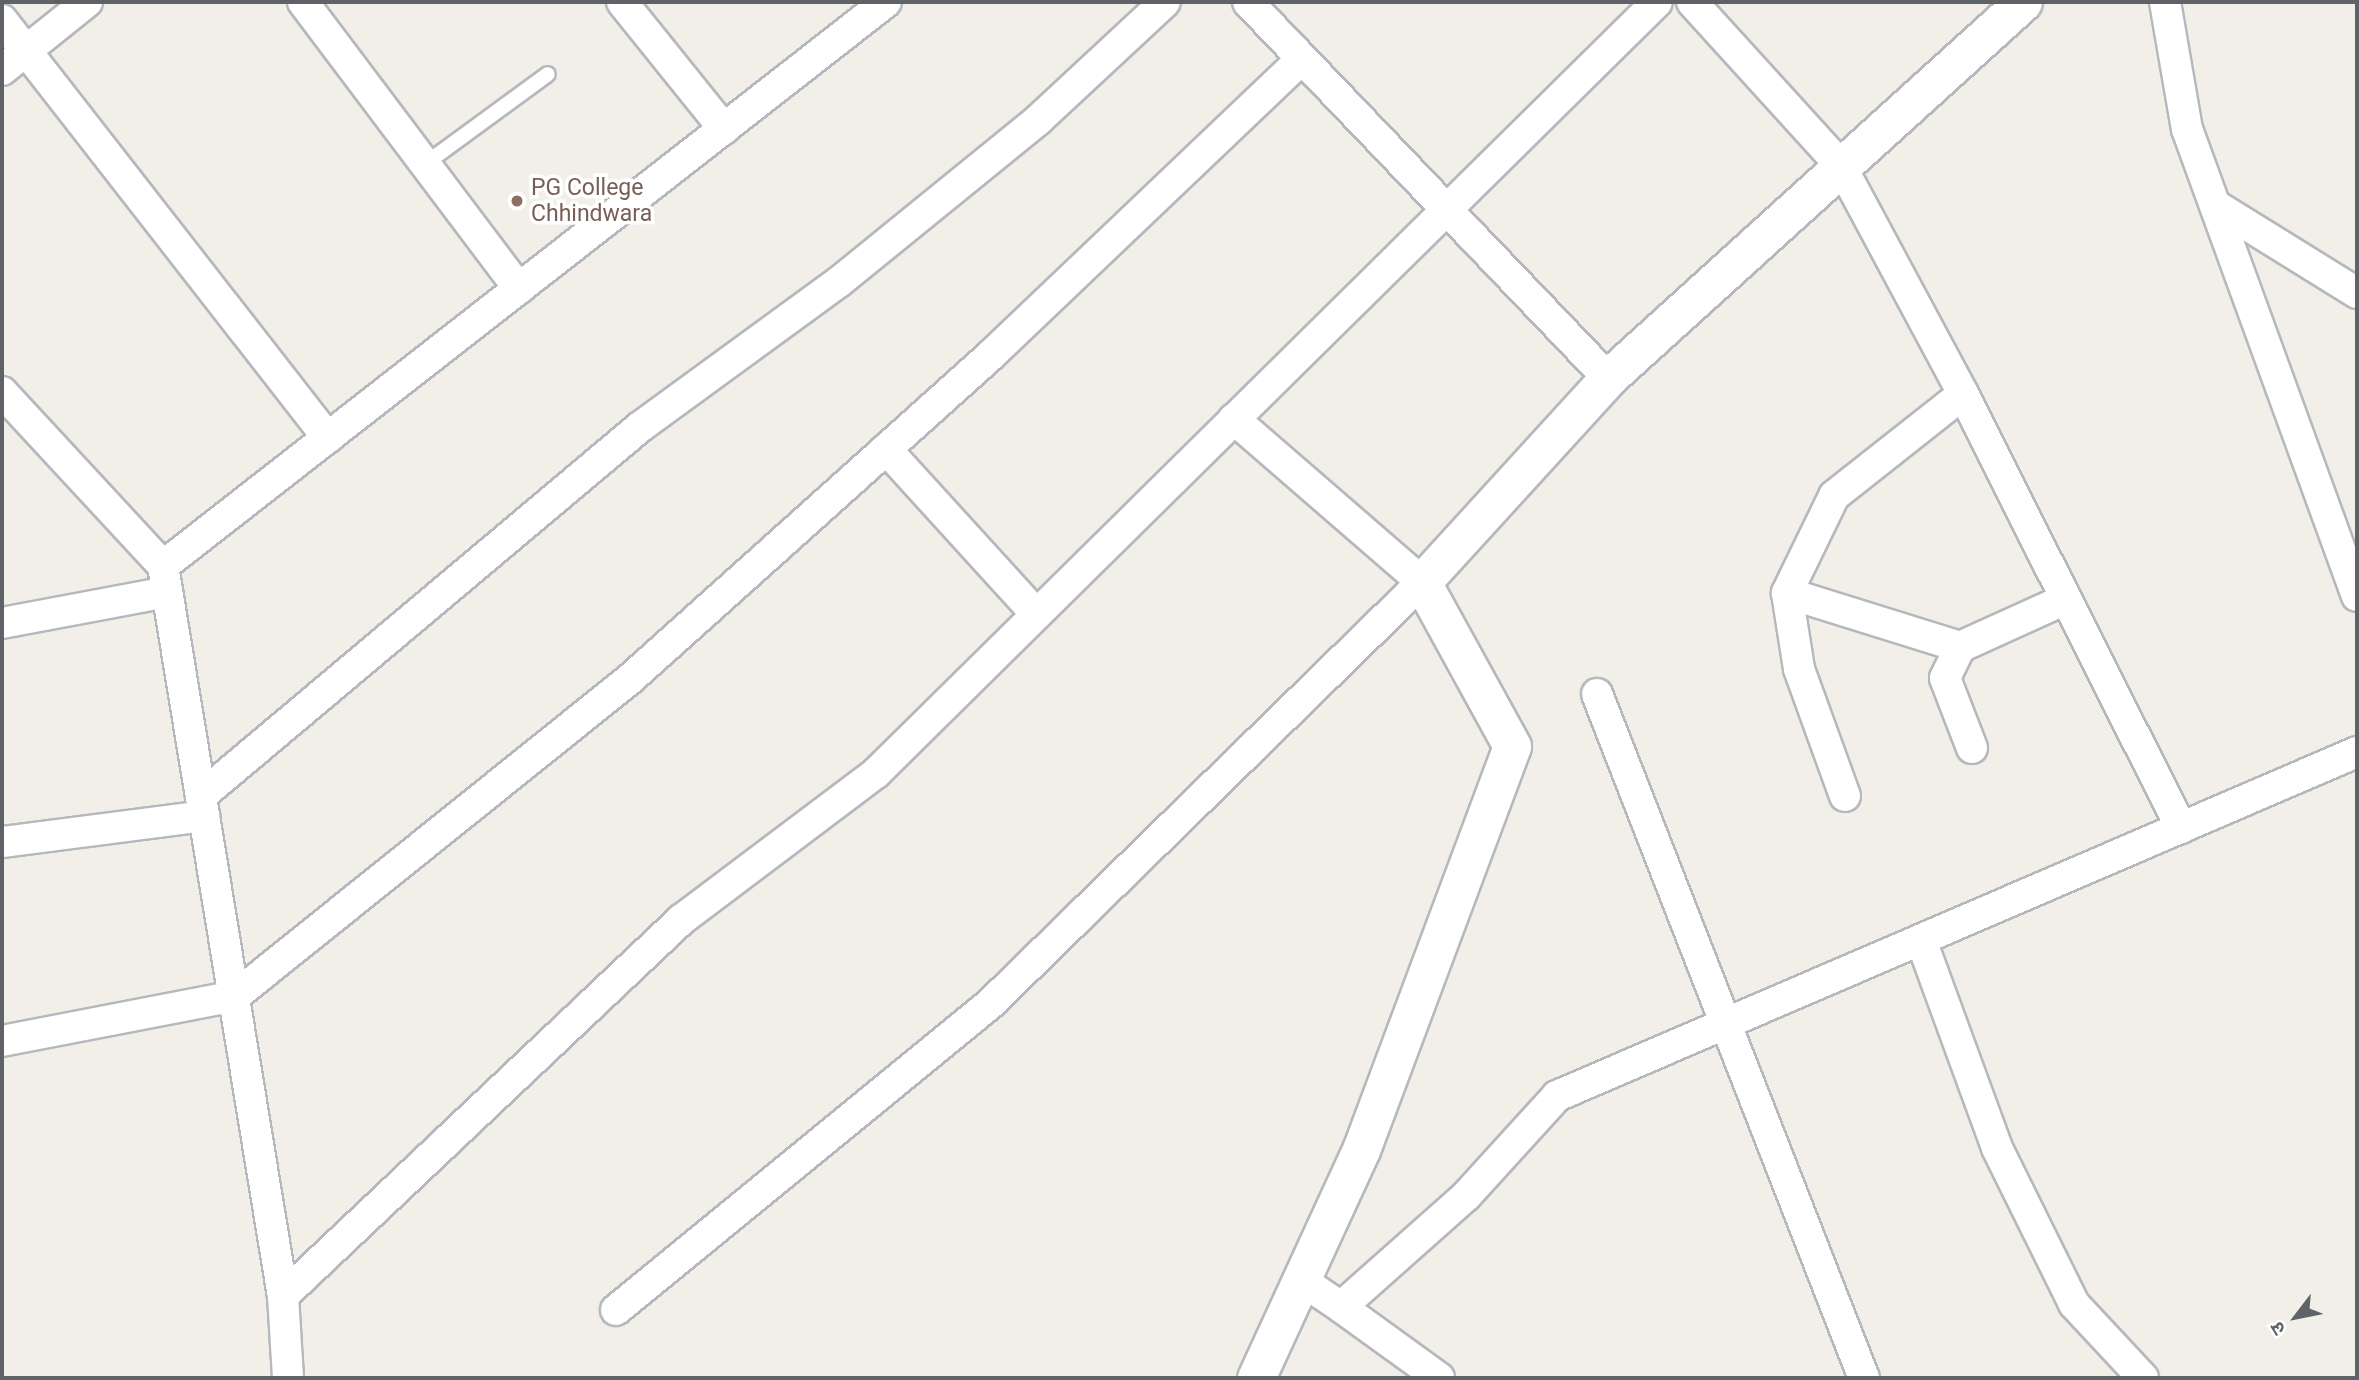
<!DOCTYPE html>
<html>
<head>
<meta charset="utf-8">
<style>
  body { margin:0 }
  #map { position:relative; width:2359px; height:1380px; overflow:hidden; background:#f1efe8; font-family:Roboto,"Noto Sans Devanagari",sans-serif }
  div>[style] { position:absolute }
  .roads { filter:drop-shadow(2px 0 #b5b8bc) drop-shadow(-2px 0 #b5b8bc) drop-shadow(0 2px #b5b8bc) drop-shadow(0 -2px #b5b8bc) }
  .service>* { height:14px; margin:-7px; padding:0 7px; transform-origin:7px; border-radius:7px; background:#fff }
  .minor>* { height:30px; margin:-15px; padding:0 15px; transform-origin:15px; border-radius:15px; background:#fff }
  .tertiary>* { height:37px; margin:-18.5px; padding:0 18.5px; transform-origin:18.5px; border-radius:18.5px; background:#fff }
  .dots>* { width:19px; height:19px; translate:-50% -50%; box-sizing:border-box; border:4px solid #fff; border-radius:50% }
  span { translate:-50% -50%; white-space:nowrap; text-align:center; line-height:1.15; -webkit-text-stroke:7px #fff; paint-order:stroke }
  .education-label { font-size:23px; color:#785e54 }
  .left { translate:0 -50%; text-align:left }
  .frame { position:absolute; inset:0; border:4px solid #5f6368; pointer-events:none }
  .north { position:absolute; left:2261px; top:1282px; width:70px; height:70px; -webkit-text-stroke:5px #fff; paint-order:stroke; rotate:238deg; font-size:19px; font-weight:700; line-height:28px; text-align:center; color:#5f6368 }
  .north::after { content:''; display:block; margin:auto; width:24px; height:32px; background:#5f6368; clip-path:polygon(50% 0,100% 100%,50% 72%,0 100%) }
</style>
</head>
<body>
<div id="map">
  <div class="roads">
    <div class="service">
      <i style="left:425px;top:164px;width:152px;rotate:-36.2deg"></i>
    </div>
    <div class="minor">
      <i style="left:303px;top:2px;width:359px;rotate:53deg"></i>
      <i style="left:622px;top:2px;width:163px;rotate:51.2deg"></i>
      <i style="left:1248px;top:2px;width:521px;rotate:46.25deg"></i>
      <i style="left:1692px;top:2px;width:222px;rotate:47.7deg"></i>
      <i style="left:1841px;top:166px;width:259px;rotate:61.8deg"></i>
      <i style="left:1963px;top:394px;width:164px;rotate:141.7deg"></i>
      <i style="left:1834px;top:496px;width:108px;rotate:115.9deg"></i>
      <i style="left:1787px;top:593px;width:77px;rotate:81deg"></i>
      <i style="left:1799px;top:669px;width:135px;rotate:70.1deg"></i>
      <i style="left:2165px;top:2px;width:129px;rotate:80.2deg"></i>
      <i style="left:2187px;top:129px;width:497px;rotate:70deg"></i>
      <i style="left:2px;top:20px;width:530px;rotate:52.05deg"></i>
      <i style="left:2px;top:70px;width:109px;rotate:-38.7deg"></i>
      <i style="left:2215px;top:205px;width:167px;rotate:31.8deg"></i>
      <i style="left:2px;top:392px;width:237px;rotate:47.2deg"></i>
      <i style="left:163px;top:566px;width:740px;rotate:80.67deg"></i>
      <i style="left:283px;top:1296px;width:548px;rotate:-43.37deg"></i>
      <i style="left:681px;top:920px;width:244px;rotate:-37deg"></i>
      <i style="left:876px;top:773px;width:1097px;rotate:-44.63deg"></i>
      <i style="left:1963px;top:394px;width:486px;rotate:63.3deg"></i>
      <i style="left:886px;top:449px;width:223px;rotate:47.7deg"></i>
      <i style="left:163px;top:566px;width:917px;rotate:-37.96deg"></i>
      <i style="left:1787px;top:593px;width:181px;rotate:17.3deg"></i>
      <i style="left:2px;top:623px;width:168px;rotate:-10.6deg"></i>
      <i style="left:1597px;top:694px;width:734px;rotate:68.68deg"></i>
      <i style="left:1972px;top:748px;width:75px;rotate:-111.1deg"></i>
      <i style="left:1945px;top:678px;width:34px;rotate:-64deg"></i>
      <i style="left:1960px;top:647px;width:116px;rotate:-24.4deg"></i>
      <i style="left:201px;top:796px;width:573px;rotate:-40.05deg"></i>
      <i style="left:640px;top:427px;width:246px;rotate:-36.1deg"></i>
      <i style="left:839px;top:282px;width:257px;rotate:-39.1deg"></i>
      <i style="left:1038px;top:120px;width:173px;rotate:-42.9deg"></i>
      <i style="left:2px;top:842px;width:204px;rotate:-7.3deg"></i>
      <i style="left:1921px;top:940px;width:221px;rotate:69.9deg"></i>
      <i style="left:1997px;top:1148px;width:174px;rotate:63.7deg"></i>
      <i style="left:2074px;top:1304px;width:101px;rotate:47deg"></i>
      <i style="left:2px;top:1041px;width:237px;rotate:-10.9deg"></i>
      <i style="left:235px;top:996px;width:506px;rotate:-38.75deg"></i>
      <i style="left:630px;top:679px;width:486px;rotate:-41.9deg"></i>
      <i style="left:992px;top:354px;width:428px;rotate:-43.6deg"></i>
      <i style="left:1301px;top:1280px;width:48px;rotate:34deg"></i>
      <i style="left:1341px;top:1307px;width:167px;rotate:-41.6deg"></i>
      <i style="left:1466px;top:1196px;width:135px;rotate:-47.7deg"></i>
      <i style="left:1557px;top:1096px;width:871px;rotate:-23.27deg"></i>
      <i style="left:283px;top:1296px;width:82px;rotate:86.5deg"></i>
      <i style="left:1341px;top:1307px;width:121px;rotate:35.9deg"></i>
      <i style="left:616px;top:1310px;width:487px;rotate:-39.3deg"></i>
      <i style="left:993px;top:1001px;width:600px;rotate:-44.32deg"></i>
      <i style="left:1422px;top:582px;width:249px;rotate:-139.1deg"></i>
    </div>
    <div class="tertiary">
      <i style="left:1256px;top:1378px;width:251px;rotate:-65.3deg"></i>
      <i style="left:1361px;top:1150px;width:431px;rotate:-69.5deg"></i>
      <i style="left:1512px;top:746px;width:187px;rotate:-118.8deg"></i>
      <i style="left:1422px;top:582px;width:276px;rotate:-47.6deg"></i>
      <i style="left:1608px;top:378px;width:560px;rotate:-42.18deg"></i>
    </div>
  </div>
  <div class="dots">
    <i style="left:517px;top:201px;background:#8d6e63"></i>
  </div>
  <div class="education-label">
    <span class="left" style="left:531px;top:201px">PG College<br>Chhindwara</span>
  </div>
  <div class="frame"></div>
  <div class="north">उ</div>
</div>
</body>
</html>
